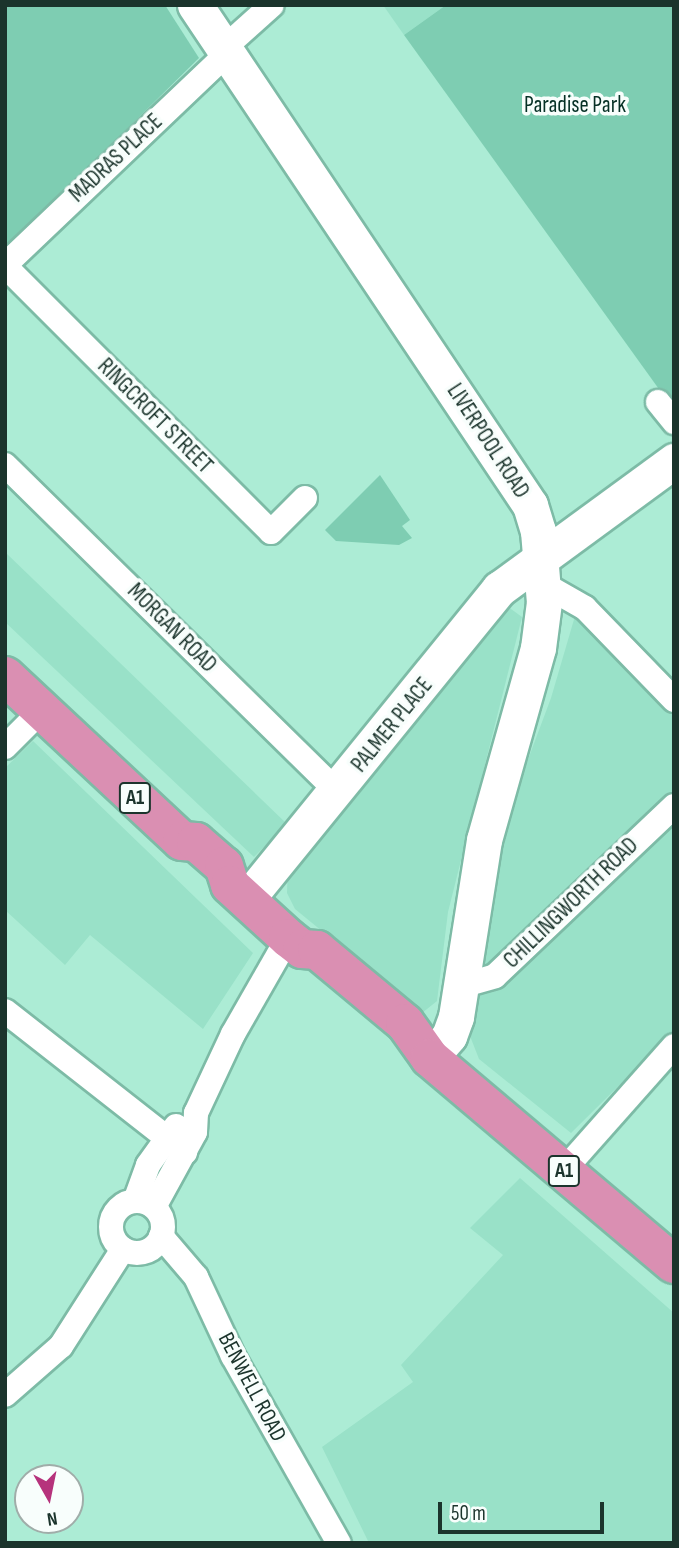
<!DOCTYPE html>
<html>
<head>
<meta charset="utf-8">
<style>
  body { margin:0 }
  #map { position:relative; width:679px; height:1548px; overflow:hidden; background:#acecd5; font-family:"Sofia Sans Condensed",sans-serif }
  div>[style] { position:absolute }
  .built>* { inset:0; background:#99e1c8 }
  .green>* { inset:0; background:#7ecdb2 }
  .roads { filter:drop-shadow(2px 0 #7dbba6) drop-shadow(-2px 0 #7dbba6) drop-shadow(0 2px #7dbba6) drop-shadow(0 -2px #7dbba6) }
  .street>* { height:24px; margin:-12px; padding:0 12px; transform-origin:12px; border-radius:12px; background:#fff }
  .street>.ring { margin:-12px; padding:0; box-sizing:content-box; background:none; border:24px solid #fff; border-radius:50% }
  .secondary>* { height:35px; margin:-17.5px; padding:0 17.5px; transform-origin:17.5px; border-radius:17.5px; background:#fff }
  .highway>* { height:38px; margin:-19px; padding:0 19px; transform-origin:19px; border-radius:19px; background:#da8fb2 }
  span { translate:-50% -50%; white-space:nowrap; text-align:center; line-height:1.15; -webkit-text-stroke:7px #f8fefc; paint-order:stroke }
  .shield-label span { padding:2px 5px; background:#f8fefc; border:2px solid; border-radius:5px; -webkit-text-stroke-width:0 }
  .shield-label { font-size:21px; color:#1b342c; font-weight:700 }
  .park-label { font-size:23px; color:#063126 }
  .street-label { font-size:23px; color:#1b342c }
  .frame { position:absolute; inset:0; border:7px solid #1b342c; pointer-events:none }
  .north { position:absolute; left:14px; top:1464px; width:70px; height:70px; box-sizing:border-box; background:#f8fefc; border:2px solid #a0ada9; border-radius:50%; rotate:171deg; font-size:19px; font-weight:700; line-height:28px; text-align:center; color:#1b342c }
  .north::after { content:''; display:block; margin:auto; width:24px; height:32px; background:#b6337c; clip-path:polygon(50% 0,100% 100%,50% 72%,0 100%) }
  .scale { position:absolute; left:438px; top:1502px; width:166px; height:32px; box-sizing:border-box; border:4px solid #1b342c; border-top:0; padding-left:9px; font-size:21px; line-height:24px; white-space:nowrap; color:#1b342c; -webkit-text-stroke:5px #f8fefc; paint-order:stroke }
</style>
</head>
<body>
<div id="map">
  <div class="built">
    <i style="clip-path:polygon(383px 5px,446px 5px,404px 35px)"></i>
    <i style="clip-path:polygon(5px 552px,287px 824px,254px 857px,5px 622px)"></i>
    <i style="clip-path:polygon(507px 606px,522px 617px,448px 912px,437px 1001px,422px 1013px,295px 909px,287px 893px,288px 861px)"></i>
    <i style="clip-path:polygon(575px 616px,674px 709px,674px 1031px,571px 1133px,479px 1059px,470px 1036px,502px 829px,551px 698px)"></i>
    <i style="clip-path:polygon(33px 741px,253px 953px,203px 1029px,90px 935px,65px 965px,5px 910px,5px 768px)"></i>
    <i style="clip-path:polygon(520px 1178px,674px 1313px,674px 1543px,369px 1543px,322px 1447px,413px 1382px,401px 1365px,503px 1255px,470px 1228px)"></i>
  </div>
  <div class="green">
    <i style="clip-path:polygon(5px 5px,165px 5px,199px 58px,5px 249px)"></i>
    <i style="clip-path:polygon(446px 5px,674px 5px,674px 410px,404px 35px)"></i>
    <i style="clip-path:polygon(380px 475px,410px 520px,402px 526px,412px 538px,399px 545px,336px 541px,325px 530px)"></i>
  </div>
  <div class="roads">
    <div class="street">
      <i style="left:224px;top:48px;width:64px;rotate:-41.9deg"></i>
      <i style="left:5px;top:265px;width:308px;rotate:-43.6deg"></i>
      <i style="left:5px;top:266px;width:376px;rotate:45deg"></i>
      <i style="left:271px;top:532px;width:48px;rotate:-45deg"></i>
      <i style="left:658px;top:402px;width:26px;rotate:51deg"></i>
      <i style="left:5px;top:465px;width:467px;rotate:44.5deg"></i>
      <i style="left:543px;top:584px;width:48px;rotate:29.7deg"></i>
      <i style="left:585px;top:608px;width:128px;rotate:45.9deg"></i>
      <i style="left:5px;top:747px;width:51px;rotate:-45deg"></i>
      <i style="left:461px;top:986px;width:35px;rotate:-16deg"></i>
      <i style="left:495px;top:976px;width:247px;rotate:-43.5deg"></i>
      <i style="left:5px;top:1011px;width:229px;rotate:38.1deg"></i>
      <i style="left:563px;top:1171px;width:167px;rotate:-48.4deg"></i>
      <i style="left:135px;top:1201px;width:38px;rotate:-70deg"></i>
      <i style="left:148px;top:1165px;width:48px;rotate:-54.3deg"></i>
      <i class="ring" style="left:111px;top:1201px;width:28px;height:28px"></i>
      <i style="left:154px;top:1207px;width:85px;rotate:-61.3deg"></i>
      <i style="left:195px;top:1132px;width:19px;rotate:-87deg"></i>
      <i style="left:196px;top:1113px;width:87px;rotate:-64.9deg"></i>
      <i style="left:233px;top:1034px;width:111px;rotate:-60.2deg"></i>
      <i style="left:161px;top:1236px;width:54px;rotate:49.5deg"></i>
      <i style="left:196px;top:1277px;width:87px;rotate:64.9deg"></i>
      <i style="left:233px;top:1356px;width:215px;rotate:60.5deg"></i>
      <i style="left:5px;top:1395px;width:74px;rotate:-41.2deg"></i>
      <i style="left:61px;top:1346px;width:115px;rotate:-57.4deg"></i>
    </div>
    <div class="secondary">
      <i style="left:195px;top:5px;width:602px;rotate:56.18deg"></i>
      <i style="left:530px;top:505px;width:27px;rotate:73deg"></i>
      <i style="left:538px;top:531px;width:71px;rotate:85.2deg"></i>
      <i style="left:544px;top:602px;width:46px;rotate:97.4deg"></i>
      <i style="left:538px;top:648px;width:199px;rotate:105.7deg"></i>
      <i style="left:484px;top:840px;width:179px;rotate:99deg"></i>
      <i style="left:456px;top:1017px;width:20px;rotate:110deg"></i>
      <i style="left:449px;top:1036px;width:29px;rotate:131deg"></i>
      <i style="left:247px;top:899px;width:400px;rotate:-50.9deg"></i>
      <i style="left:499px;top:589px;width:217px;rotate:-36.2deg"></i>
    </div>
    <div class="highway">
      <i style="left:5px;top:676px;width:242px;rotate:43deg"></i>
      <i style="left:182px;top:841px;width:14px;rotate:4deg"></i>
      <i style="left:196px;top:842px;width:37px;rotate:41deg"></i>
      <i style="left:224px;top:866px;width:20px;rotate:72deg"></i>
      <i style="left:230px;top:885px;width:79px;rotate:42.4deg"></i>
      <i style="left:288px;top:938px;width:18px;rotate:38deg"></i>
      <i style="left:302px;top:949px;width:15px;rotate:4deg"></i>
      <i style="left:317px;top:950px;width:114px;rotate:39.7deg"></i>
      <i style="left:405px;top:1023px;width:43px;rotate:54.5deg"></i>
      <i style="left:430px;top:1058px;width:319px;rotate:40.2deg"></i>
    </div>
  </div>
  <div class="shield-label">
    <span style="left:135px;top:798px">A1</span>
    <span style="left:564px;top:1171px">A1</span>
  </div>
  <div class="park-label">
    <span style="left:575px;top:105px">Paradise Park</span>
  </div>
  <div class="street-label">
    <span style="left:116px;top:158px;rotate:-43deg">MADRAS PLACE</span>
    <span style="left:155px;top:416px;rotate:45deg">RINGCROFT STREET</span>
    <span style="left:488px;top:441px;rotate:57deg">LIVERPOOL ROAD</span>
    <span style="left:172px;top:628px;rotate:45deg">MORGAN ROAD</span>
    <span style="left:392px;top:725px;rotate:-51deg">PALMER PLACE</span>
    <span style="left:571px;top:903px;rotate:-44deg">CHILLINGWORTH ROAD</span>
    <span style="left:252px;top:1387px;rotate:62deg">BENWELL ROAD</span>
  </div>
  <div class="frame"></div>
  <div class="north">N</div>
  <div class="scale">50 m</div>
</div>
</body>
</html>
